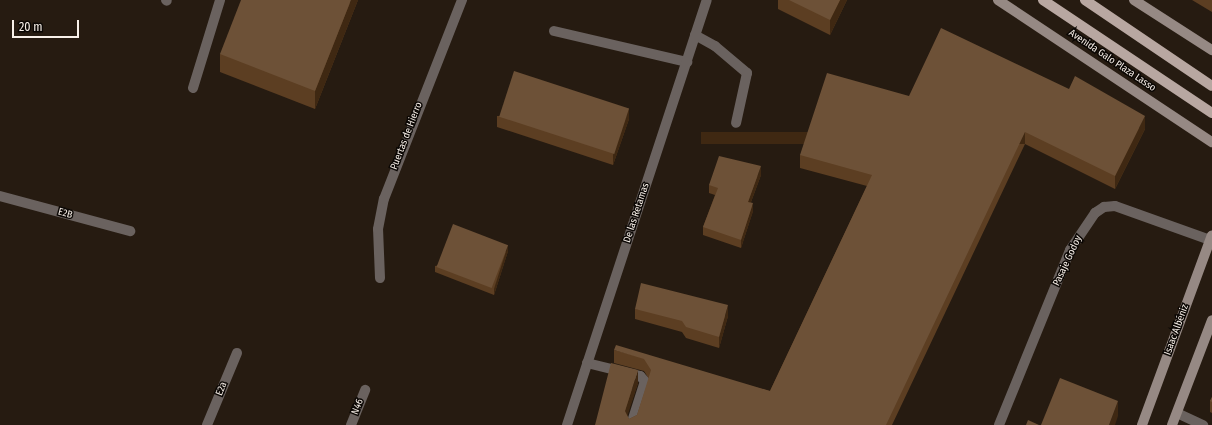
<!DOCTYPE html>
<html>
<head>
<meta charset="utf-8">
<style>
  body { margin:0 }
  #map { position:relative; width:1212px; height:425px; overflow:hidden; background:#261b11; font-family:"Fira Sans Condensed",sans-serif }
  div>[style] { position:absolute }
  .lane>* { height:10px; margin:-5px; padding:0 5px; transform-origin:5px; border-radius:5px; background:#6a625f }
  .street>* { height:10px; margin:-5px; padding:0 5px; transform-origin:5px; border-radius:5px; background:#6a625f }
  .secondary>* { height:10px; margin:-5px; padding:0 5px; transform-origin:5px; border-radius:5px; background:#968984 }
  .primary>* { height:10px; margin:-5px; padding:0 5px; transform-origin:5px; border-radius:5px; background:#b8a7a1 }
  .wall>* { inset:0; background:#5c3e22 }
  .shaded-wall>* { inset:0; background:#3f2812; transform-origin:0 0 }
  .building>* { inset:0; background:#6d5137; transform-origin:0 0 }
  span { translate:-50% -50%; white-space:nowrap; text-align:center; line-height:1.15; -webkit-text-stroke:3px #0b0704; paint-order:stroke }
  .street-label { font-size:10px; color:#f8f0e9 }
  .scale { position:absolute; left:12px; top:20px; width:67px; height:18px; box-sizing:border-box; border:2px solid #f8f0e9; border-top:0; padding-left:5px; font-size:12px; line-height:14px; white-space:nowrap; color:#f8f0e9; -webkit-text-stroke:3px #0b0704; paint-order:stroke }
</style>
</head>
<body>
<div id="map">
  <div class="lane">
    <i style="left:554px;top:31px;width:137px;rotate:13.1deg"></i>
    <i style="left:695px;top:35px;width:23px;rotate:29deg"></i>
    <i style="left:715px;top:46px;width:42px;rotate:40.2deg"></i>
    <i style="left:747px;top:73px;width:51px;rotate:102.4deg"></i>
    <i style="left:193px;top:88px;width:92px;rotate:-72.9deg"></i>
    <i style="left:587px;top:363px;width:55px;rotate:13.8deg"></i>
    <i style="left:640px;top:376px;width:7px;rotate:45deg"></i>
    <i style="left:645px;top:381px;width:46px;rotate:107.7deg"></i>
    <i style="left:999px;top:425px;width:189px;rotate:-67.9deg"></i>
    <i style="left:1070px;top:250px;width:45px;rotate:-56deg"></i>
    <i style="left:1095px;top:213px;width:11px;rotate:-34deg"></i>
    <i style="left:1104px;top:207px;width:11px;rotate:-5deg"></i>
    <i style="left:1115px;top:206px;width:101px;rotate:19.7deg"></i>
  </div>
  <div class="street">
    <i style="left:166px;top:0;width:1px;rotate:45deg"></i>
    <i style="left:0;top:196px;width:135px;rotate:15.1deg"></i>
    <i style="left:380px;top:278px;width:49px;rotate:-92.3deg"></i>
    <i style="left:378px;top:229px;width:31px;rotate:-79deg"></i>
    <i style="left:384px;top:199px;width:214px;rotate:-68.6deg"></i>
    <i style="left:1177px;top:413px;width:29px;rotate:25deg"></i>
    <i style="left:207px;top:425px;width:78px;rotate:-67.4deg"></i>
    <i style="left:351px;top:425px;width:38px;rotate:-68deg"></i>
    <i style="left:567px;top:425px;width:447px;rotate:-71.8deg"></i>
  </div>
  <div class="secondary">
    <i style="left:998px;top:0;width:257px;rotate:33.6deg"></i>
    <i style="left:1134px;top:0;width:93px;rotate:32.7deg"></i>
    <i style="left:1142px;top:425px;width:202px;rotate:-69.8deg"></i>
    <i style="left:1172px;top:425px;width:112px;rotate:-69.1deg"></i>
  </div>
  <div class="primary">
    <i style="left:1043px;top:0;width:203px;rotate:33.8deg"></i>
    <i style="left:1085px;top:0;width:153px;rotate:34.1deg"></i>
  </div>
  <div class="wall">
    <i style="clip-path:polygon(358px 0,315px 109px,220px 72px,220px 54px)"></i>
    <i style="clip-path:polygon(778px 0,847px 0,830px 35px,778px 9px)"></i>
    <i style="clip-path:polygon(1192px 0,1212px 0,1212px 12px)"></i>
    <i style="clip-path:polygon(909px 96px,1145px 129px,1115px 189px,1025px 144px,892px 425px,595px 425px,638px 383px,627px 415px,629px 419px,637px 415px,649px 379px,644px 371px,614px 363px,614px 350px,770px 391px,867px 186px,800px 168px,800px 155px)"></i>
    <i style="clip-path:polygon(497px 116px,629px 119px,613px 165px,497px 127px)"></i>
    <i style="clip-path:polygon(761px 175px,751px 202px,753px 211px,741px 248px,703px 235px,703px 227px,715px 195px,709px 193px,709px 185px)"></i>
    <i style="clip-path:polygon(508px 251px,494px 295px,435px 272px,435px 266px)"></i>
    <i style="clip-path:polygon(635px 309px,728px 316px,719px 348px,686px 338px,682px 332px,635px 319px)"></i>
    <i style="clip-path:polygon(1212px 397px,1212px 413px,1210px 412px,1210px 401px)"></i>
  </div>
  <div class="shaded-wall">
    <i style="clip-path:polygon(351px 0,358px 0,315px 109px,315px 91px)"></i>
    <i style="clip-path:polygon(840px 0,847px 0,830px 35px,830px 20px)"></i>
    <i style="clip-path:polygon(629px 108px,629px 119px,613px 165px,613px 155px)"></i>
    <i style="clip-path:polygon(1145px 116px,1145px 129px,1115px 189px,1115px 176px)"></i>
    <i style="left:1025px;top:132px;width:12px;height:324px;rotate:90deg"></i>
    <i style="clip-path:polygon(761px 166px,761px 175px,748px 210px,748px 202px)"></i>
    <i style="clip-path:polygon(753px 203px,753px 211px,741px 248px,741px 240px)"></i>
    <i style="clip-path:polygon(508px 245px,508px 251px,494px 295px,494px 289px)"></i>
    <i style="clip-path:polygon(728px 305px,728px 316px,719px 348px,719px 337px)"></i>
    <i style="clip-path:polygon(638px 370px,638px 383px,625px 423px,625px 411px)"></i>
    <i style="clip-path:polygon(1118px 401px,1118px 416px,1115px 425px,1109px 425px)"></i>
  </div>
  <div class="building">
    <i style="clip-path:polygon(241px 0,351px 0,315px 91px,220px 54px)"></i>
    <i style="clip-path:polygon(789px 0,840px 0,830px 20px)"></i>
    <i style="clip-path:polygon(941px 28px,1069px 89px,1075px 76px,1145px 116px,1115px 176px,1025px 132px,886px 425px,595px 425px,611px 363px,638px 370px,625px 411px,629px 419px,637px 415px,651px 370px,644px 359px,614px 350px,616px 345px,770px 391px,872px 175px,800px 155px,827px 73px,909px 96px)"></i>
    <i style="left:514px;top:71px;width:121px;height:48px;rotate:18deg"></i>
    <i style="clip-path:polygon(719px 156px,761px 166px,748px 202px,753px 203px,741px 240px,703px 227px,718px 188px,709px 185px)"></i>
    <i style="left:453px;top:224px;width:59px;height:46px;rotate:21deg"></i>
    <i style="clip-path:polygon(641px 283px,728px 305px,719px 337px,686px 327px,682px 321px,635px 309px)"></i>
    <i style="clip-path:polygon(1060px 378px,1118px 401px,1109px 425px,1041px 425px)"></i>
    <i style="clip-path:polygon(1212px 397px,1212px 402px,1210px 401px)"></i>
    <i style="clip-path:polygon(1028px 420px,1039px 425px,1026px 425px)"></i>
  </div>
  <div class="street-label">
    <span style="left:1112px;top:61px;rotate:34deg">Avenida Galo Plaza Lasso</span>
    <span style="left:407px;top:136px;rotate:-69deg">Puertas de Hierro</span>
    <span style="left:637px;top:213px;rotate:-72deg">De las Retamas</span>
    <span style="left:65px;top:214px;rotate:15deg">E2B</span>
    <span style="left:1068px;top:261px;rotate:-65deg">Pasaje Godoy</span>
    <span style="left:1177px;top:330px;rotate:-70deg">Isaac Albéniz</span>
    <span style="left:222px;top:389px;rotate:-68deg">E2a</span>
    <span style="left:358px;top:407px;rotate:-69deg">N46</span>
  </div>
  <div class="scale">20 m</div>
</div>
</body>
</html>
